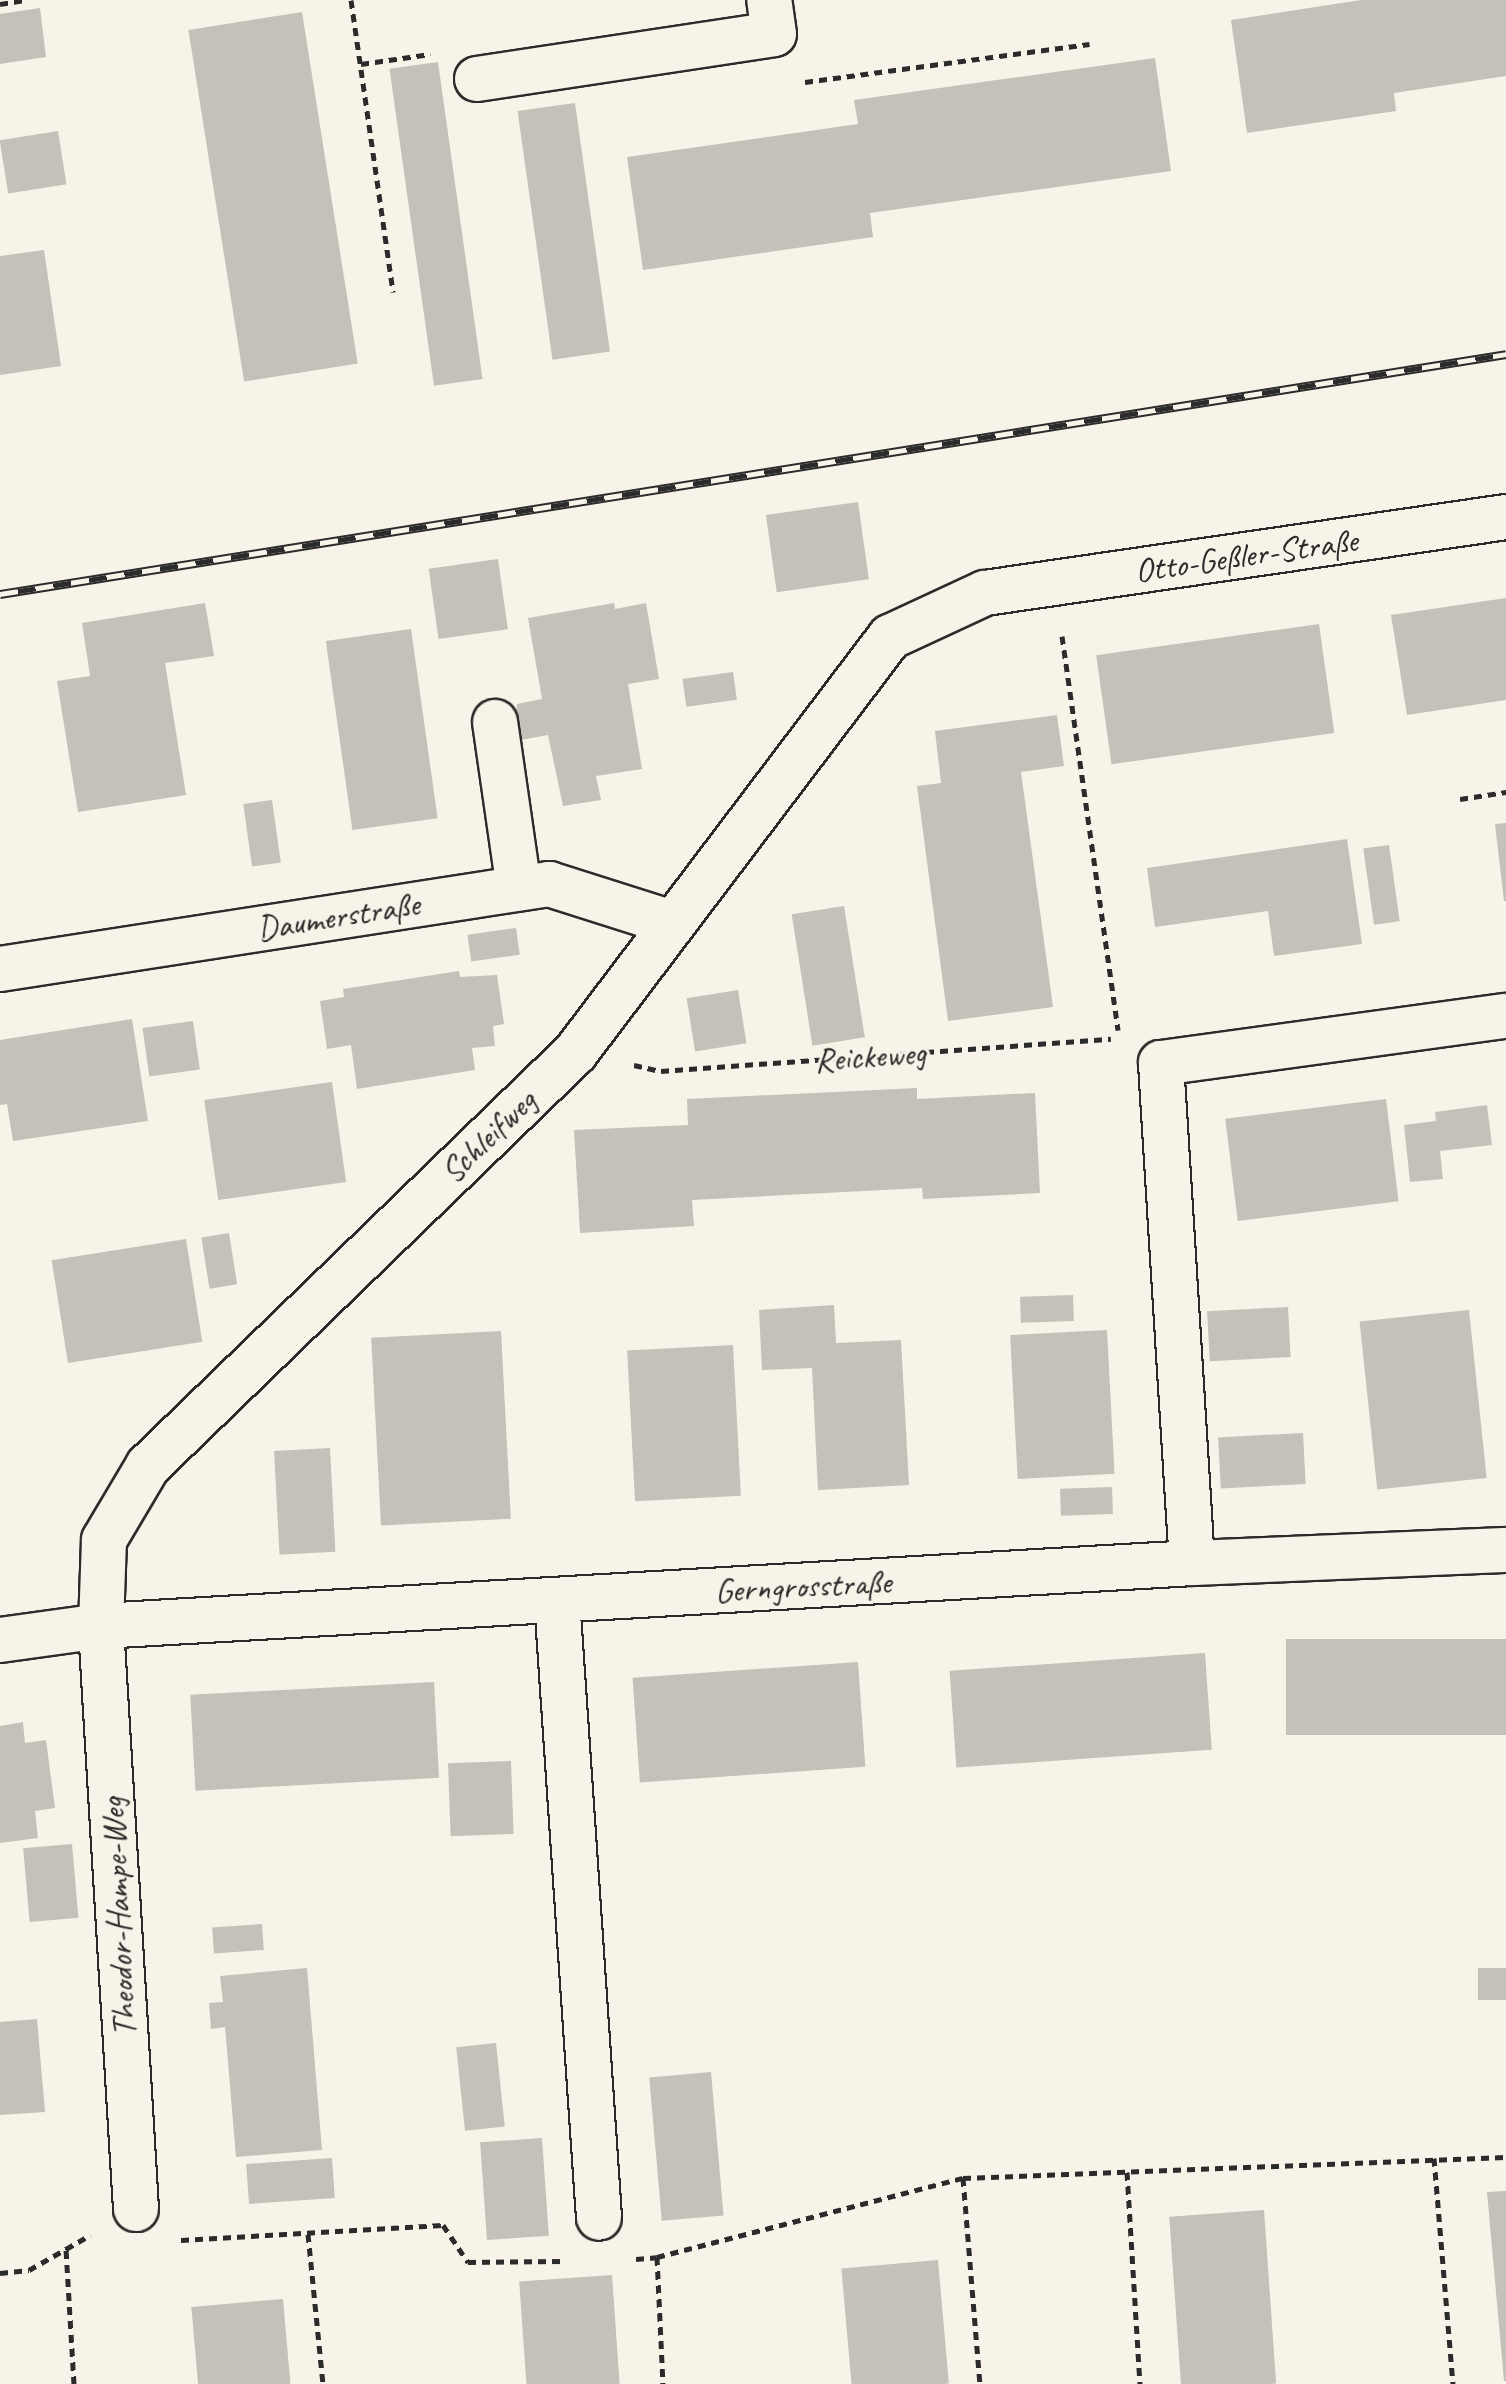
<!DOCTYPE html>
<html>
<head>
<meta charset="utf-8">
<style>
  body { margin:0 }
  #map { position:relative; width:1506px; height:2384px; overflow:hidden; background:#f7f3e8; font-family:Caveat,sans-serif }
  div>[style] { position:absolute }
  .building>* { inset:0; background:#c4c1b9; transform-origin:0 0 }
  .path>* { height:5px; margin-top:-2.5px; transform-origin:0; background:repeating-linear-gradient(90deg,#2b2b2b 0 8px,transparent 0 14px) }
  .roads { filter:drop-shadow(2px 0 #2b2b2b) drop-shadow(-2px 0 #2b2b2b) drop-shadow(0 2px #2b2b2b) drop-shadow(0 -2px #2b2b2b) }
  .minor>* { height:44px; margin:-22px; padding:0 22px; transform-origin:22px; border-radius:22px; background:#f7f3e8 }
  .rail>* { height:9px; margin-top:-4.5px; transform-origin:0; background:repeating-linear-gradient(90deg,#f7f3e8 0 18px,#2b2b2b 0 36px); box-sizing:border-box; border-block:2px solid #2b2b2b }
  span { translate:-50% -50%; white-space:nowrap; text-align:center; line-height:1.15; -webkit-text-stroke:6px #f7f3e8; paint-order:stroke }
  .street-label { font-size:34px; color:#2b2b2b }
</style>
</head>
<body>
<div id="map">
  <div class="building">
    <i style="clip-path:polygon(1361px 0,1506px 0,1506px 76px,1394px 93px,1396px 111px,1247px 133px,1231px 20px)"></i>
    <i style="clip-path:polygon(40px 8px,46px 57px,0 64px,0 14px)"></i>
    <i style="left:302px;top:12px;width:356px;height:115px;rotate:81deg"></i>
    <i style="clip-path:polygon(1155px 58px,1171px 171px,870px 213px,873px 237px,643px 270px,627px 157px,858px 124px,854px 100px)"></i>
    <i style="left:438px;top:62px;width:320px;height:49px;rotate:82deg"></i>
    <i style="left:575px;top:103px;width:251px;height:58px;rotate:82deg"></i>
    <i style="left:58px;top:131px;width:54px;height:59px;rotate:81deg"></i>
    <i style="clip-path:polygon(44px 250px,61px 366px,0 375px,0 256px)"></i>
    <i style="left:858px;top:502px;width:78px;height:93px;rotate:82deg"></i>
    <i style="left:498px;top:559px;width:71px;height:70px;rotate:82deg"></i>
    <i style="clip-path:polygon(1506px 598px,1506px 700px,1407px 715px,1391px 615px)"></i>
    <i style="clip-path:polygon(205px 603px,214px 656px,165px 663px,186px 795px,78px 812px,57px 681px,90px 676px,82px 623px)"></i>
    <i style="clip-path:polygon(614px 603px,615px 609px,646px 603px,659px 679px,628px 684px,642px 769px,596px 776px,601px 800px,563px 806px,548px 735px,515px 741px,517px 704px,542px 699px,528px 618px)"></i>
    <i style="left:1319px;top:624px;width:110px;height:225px;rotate:82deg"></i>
    <i style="left:411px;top:629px;width:191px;height:86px;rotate:82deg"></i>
    <i style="left:733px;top:672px;width:28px;height:51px;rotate:82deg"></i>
    <i style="clip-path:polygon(1057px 715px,1064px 766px,1021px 772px,1053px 1007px,948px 1021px,917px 786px,941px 783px,935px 731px)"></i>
    <i style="left:272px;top:800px;width:63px;height:29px;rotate:82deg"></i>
    <i style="clip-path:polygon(1506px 823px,1506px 901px,1504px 901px,1495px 824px)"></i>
    <i style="clip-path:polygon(1347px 839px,1362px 944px,1274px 956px,1268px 911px,1155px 927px,1147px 868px)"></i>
    <i style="left:1389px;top:845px;width:77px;height:26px;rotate:82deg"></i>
    <i style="left:844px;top:906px;width:133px;height:53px;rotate:81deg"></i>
    <i style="left:516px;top:928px;width:27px;height:49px;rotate:82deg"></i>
    <i style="clip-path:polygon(459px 971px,460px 977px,497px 975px,504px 1024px,493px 1026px,495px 1046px,472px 1048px,475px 1070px,357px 1089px,351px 1045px,327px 1049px,320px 1001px,344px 997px,343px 989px)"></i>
    <i style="left:738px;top:990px;width:54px;height:52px;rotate:81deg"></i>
    <i style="clip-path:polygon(132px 1019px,148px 1121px,13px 1141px,7px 1104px,0 1105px,0 1040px)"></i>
    <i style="left:193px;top:1021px;width:49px;height:51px;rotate:82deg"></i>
    <i style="left:332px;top:1082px;width:101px;height:129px;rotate:82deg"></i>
    <i style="clip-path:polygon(917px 1088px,917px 1099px,1035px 1093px,1040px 1193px,923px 1199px,922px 1188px,692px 1200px,694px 1226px,580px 1233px,574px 1130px,688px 1125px,687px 1099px)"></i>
    <i style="left:1386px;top:1099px;width:103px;height:162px;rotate:83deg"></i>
    <i style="clip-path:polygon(1487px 1105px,1492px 1145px,1440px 1151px,1443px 1179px,1410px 1182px,1404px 1125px,1436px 1121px,1435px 1112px)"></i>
    <i style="left:229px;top:1233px;width:52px;height:28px;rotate:81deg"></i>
    <i style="left:186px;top:1239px;width:104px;height:136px;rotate:81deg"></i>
    <i style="left:1073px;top:1295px;width:26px;height:53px;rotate:88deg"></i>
    <i style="clip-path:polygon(834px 1305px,836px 1343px,901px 1340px,909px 1485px,818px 1490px,812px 1368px,762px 1370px,759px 1310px)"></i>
    <i style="left:1288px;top:1307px;width:50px;height:81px;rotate:87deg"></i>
    <i style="left:1469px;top:1310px;width:169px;height:110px;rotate:84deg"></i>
    <i style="left:1107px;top:1330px;width:144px;height:97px;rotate:87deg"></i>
    <i style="left:501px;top:1331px;width:188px;height:130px;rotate:87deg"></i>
    <i style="left:733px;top:1345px;width:151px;height:106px;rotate:87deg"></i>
    <i style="left:1303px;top:1433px;width:51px;height:85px;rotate:87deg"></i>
    <i style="left:330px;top:1448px;width:104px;height:56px;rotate:87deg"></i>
    <i style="left:1112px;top:1487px;width:27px;height:52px;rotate:88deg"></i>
    <i style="left:1506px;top:1639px;width:96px;height:220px;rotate:90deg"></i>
    <i style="left:1205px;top:1653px;width:97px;height:256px;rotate:86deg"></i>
    <i style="left:858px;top:1662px;width:105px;height:226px;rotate:86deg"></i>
    <i style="left:434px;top:1682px;width:96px;height:244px;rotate:87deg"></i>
    <i style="clip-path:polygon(23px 1722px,25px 1743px,46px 1740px,55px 1808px,35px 1811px,38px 1838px,0 1843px,0 1726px)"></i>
    <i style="left:511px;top:1761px;width:73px;height:63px;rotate:88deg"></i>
    <i style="left:72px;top:1844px;width:74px;height:49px;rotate:85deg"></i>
    <i style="left:262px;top:1924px;width:26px;height:50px;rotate:86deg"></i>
    <i style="clip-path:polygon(307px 1968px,322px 2150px,236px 2157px,225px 2027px,211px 2029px,209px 2003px,223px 2002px,220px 1976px)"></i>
    <i style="left:1506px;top:1968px;width:32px;height:28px;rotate:90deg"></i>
    <i style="clip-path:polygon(37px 2019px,45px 2112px,0 2115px,0 2022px)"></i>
    <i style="left:496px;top:2043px;width:84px;height:40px;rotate:84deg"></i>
    <i style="left:711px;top:2072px;width:144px;height:62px;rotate:85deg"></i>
    <i style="left:542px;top:2138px;width:98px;height:62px;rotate:86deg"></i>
    <i style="left:332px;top:2158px;width:40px;height:86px;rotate:86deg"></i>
    <i style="clip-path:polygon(1506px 2191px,1506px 2381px,1504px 2381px,1487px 2192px)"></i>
    <i style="left:1264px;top:2210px;width:174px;height:95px;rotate:86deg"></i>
    <i style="left:938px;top:2260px;width:124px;height:97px;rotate:85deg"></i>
    <i style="left:612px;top:2275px;width:109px;height:93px;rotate:86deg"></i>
    <i style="left:283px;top:2299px;width:85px;height:92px;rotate:85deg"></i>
  </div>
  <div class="path">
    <i style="left:351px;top:0;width:295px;rotate:81.8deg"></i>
    <i style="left:0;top:4px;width:25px;rotate:-9deg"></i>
    <i style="left:361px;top:64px;width:70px;rotate:-8.2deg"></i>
    <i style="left:805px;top:82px;width:287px;rotate:-7.6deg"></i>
    <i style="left:1062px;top:636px;width:398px;rotate:81.9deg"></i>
    <i style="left:1460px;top:799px;width:47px;rotate:-8.7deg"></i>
    <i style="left:634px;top:1065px;width:28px;rotate:13deg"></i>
    <i style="left:661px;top:1071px;width:451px;rotate:-4.1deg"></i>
    <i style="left:1434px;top:2158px;width:227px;rotate:85.2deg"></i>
    <i style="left:1127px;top:2172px;width:212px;rotate:86.5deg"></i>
    <i style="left:963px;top:2178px;width:207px;rotate:85.3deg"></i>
    <i style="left:308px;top:2234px;width:151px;rotate:84.3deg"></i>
    <i style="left:181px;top:2240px;width:262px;rotate:-3.3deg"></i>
    <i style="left:443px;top:2225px;width:45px;rotate:56deg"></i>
    <i style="left:468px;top:2262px;width:96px;rotate:-0.6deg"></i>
    <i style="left:657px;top:2257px;width:127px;rotate:87.3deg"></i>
    <i style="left:636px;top:2259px;width:21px;rotate:-5deg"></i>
    <i style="left:657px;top:2257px;width:316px;rotate:-14.5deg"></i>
    <i style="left:963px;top:2178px;width:543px;rotate:-2.21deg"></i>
    <i style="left:0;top:2273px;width:29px;rotate:-6deg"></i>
    <i style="left:29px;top:2270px;width:43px;rotate:-29.6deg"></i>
    <i style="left:74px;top:2384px;width:135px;rotate:-93.4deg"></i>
    <i style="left:66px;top:2249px;width:28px;rotate:-30deg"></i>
  </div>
  <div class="roads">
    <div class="minor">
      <i style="left:477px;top:79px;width:300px;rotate:-8.6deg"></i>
      <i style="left:774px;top:34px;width:34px;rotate:-98deg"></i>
      <i style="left:495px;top:722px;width:168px;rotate:81.8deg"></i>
      <i style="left:0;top:969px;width:556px;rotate:-8.8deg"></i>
      <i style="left:549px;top:884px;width:129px;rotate:17.6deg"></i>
      <i style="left:1192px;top:1563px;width:501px;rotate:-93.55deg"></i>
      <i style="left:1161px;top:1063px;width:348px;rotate:-7.8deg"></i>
      <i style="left:557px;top:1600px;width:619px;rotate:86.11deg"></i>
      <i style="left:0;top:1640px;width:102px;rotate:-7.9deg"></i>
      <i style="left:101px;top:1626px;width:86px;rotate:-88deg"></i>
      <i style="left:104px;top:1540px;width:86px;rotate:-59.3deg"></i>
      <i style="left:148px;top:1466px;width:594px;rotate:-44.05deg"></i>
      <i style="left:575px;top:1053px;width:522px;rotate:-52.87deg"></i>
      <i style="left:890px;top:637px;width:105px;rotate:-24.9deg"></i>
      <i style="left:985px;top:593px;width:527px;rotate:-8.3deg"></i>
      <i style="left:136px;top:2209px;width:584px;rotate:-93.44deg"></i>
      <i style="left:101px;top:1626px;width:1093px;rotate:-3.3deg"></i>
      <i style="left:1192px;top:1563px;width:314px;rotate:-2.4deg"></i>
    </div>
  </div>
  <div class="rail">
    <i style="left:0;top:594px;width:1525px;rotate:-9.05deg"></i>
  </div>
  <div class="street-label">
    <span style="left:1246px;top:555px;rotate:-8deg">Otto-Geßler-Straße</span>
    <span style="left:338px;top:916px;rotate:-9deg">Daumerstraße</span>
    <span style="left:870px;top:1056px;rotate:-4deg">Reickeweg</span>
    <span style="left:488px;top:1136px;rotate:-44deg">Schleifweg</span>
    <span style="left:803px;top:1586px;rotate:-3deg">Gerngrosstraße</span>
    <span style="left:118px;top:1917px;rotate:-93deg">Theodor-Hampe-Weg</span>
  </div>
</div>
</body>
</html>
